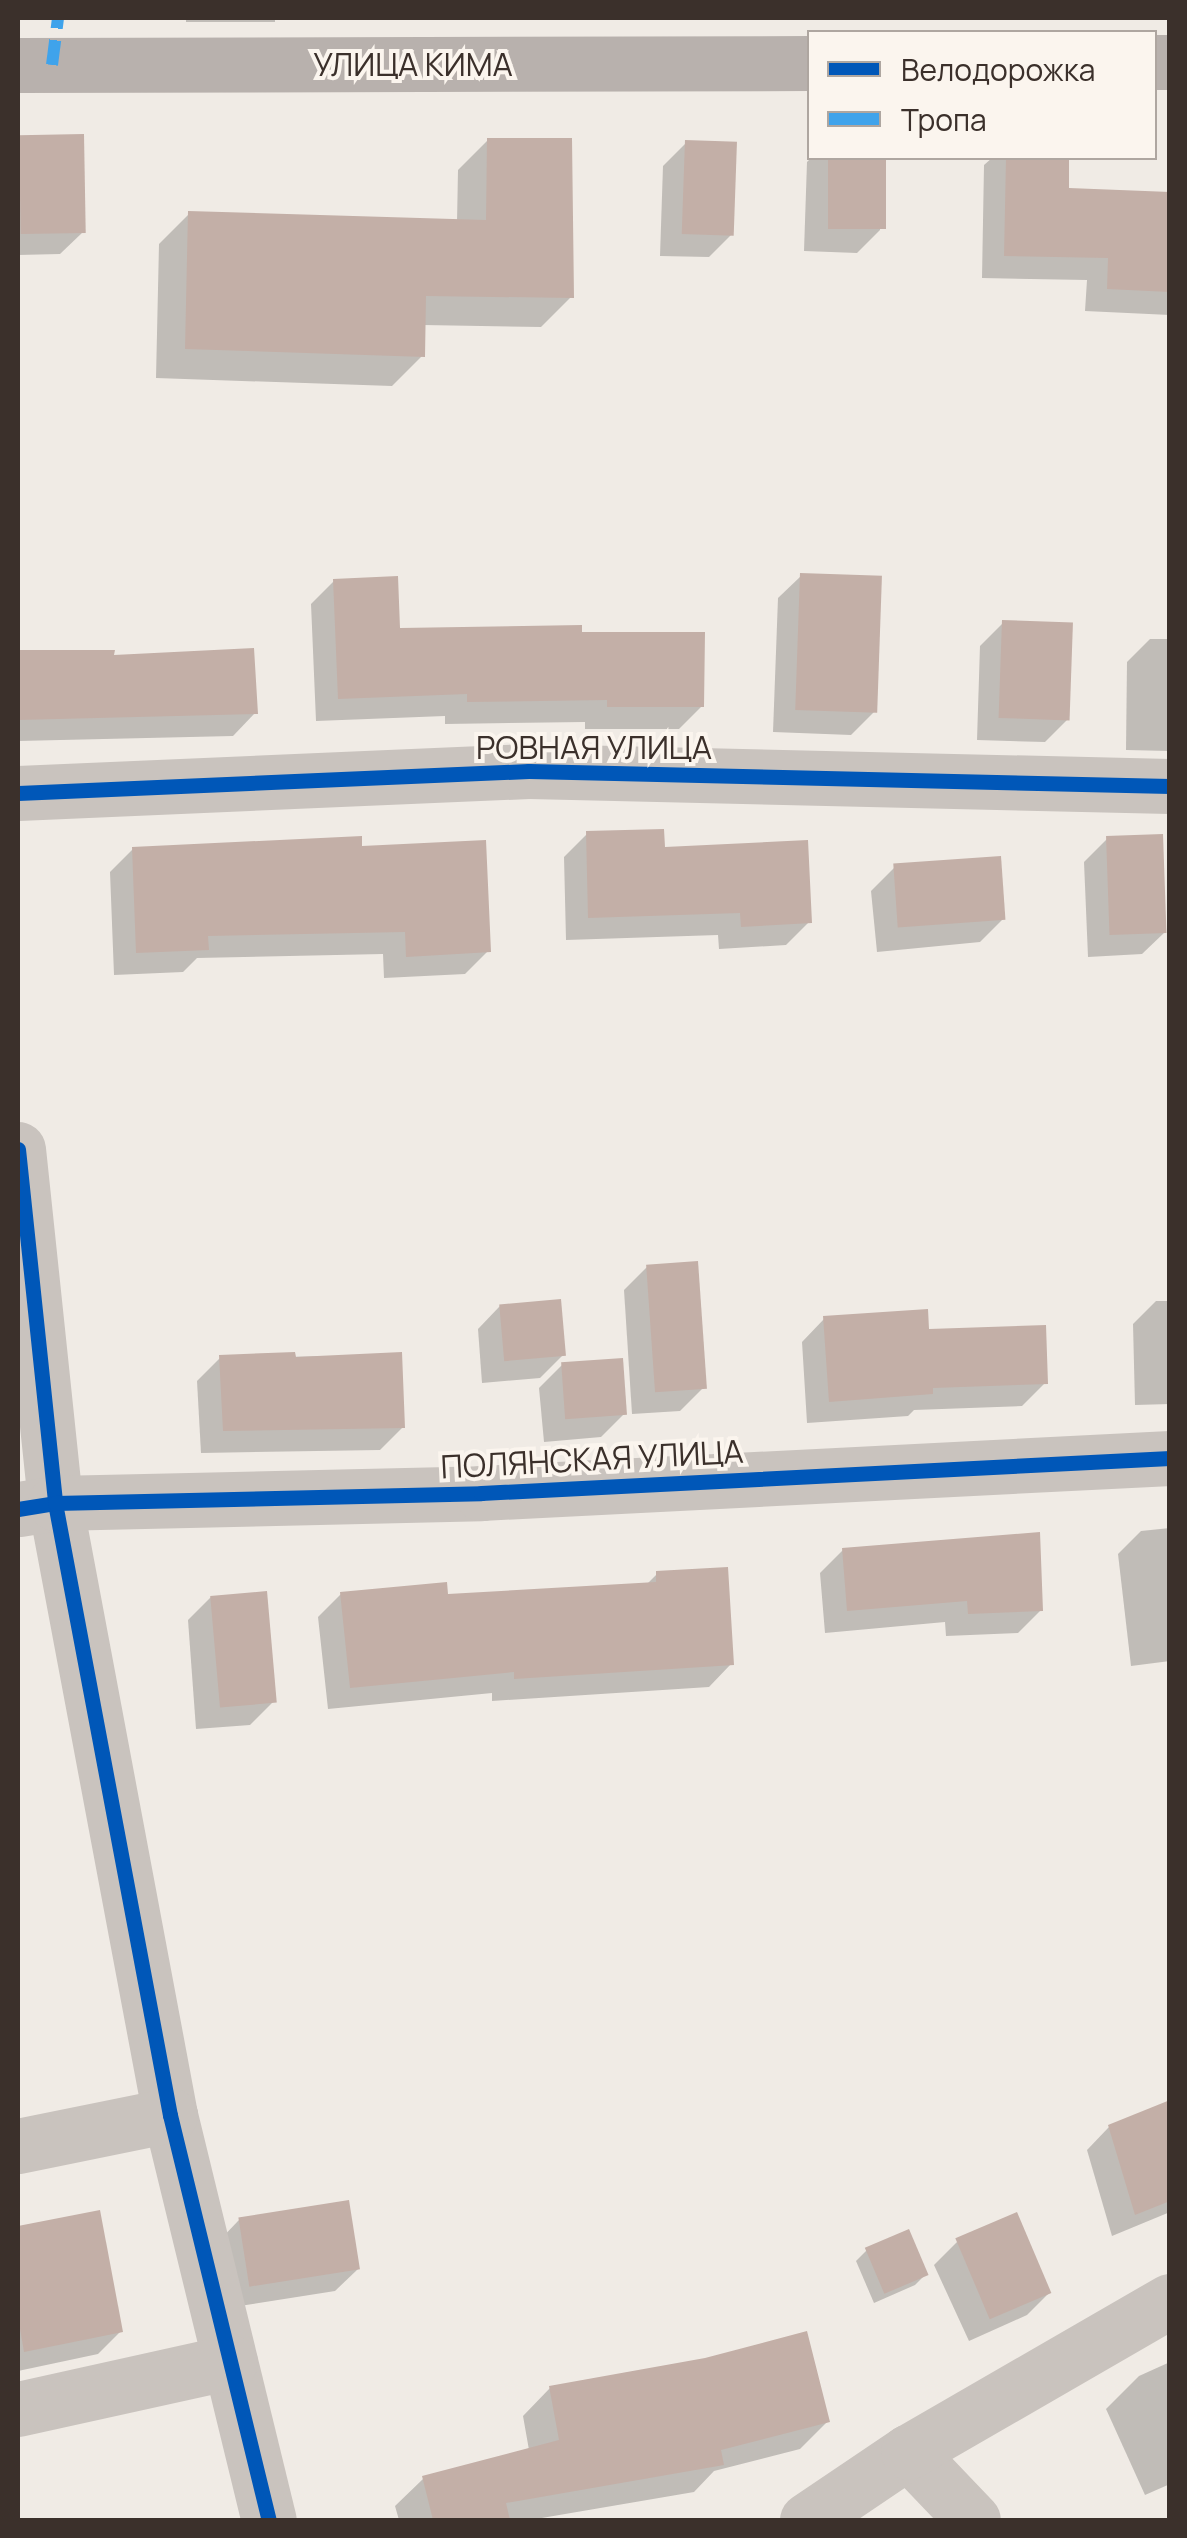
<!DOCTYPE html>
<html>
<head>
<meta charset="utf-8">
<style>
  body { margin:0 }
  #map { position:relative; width:1187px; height:2538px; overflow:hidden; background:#f0ebe5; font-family:Manrope,sans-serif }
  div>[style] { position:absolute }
  .shadow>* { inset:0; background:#0003; transform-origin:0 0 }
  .building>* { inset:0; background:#c3afa7; transform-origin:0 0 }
  .minor>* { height:55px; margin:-27.5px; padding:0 27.5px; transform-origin:27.5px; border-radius:27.5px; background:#c9c3be }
  .major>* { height:55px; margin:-27.5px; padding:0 27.5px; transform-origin:27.5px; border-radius:27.5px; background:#b8b1ad }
  .quiet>* { height:12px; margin-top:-6px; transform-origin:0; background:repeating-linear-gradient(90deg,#3fa3eb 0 25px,transparent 0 37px) }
  .cycleway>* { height:15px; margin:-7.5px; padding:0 7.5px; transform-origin:7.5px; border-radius:7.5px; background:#0057b8 }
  span { translate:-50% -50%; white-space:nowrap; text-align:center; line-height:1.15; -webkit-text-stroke:8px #fbf5ee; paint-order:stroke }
  .street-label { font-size:32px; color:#3b302b }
  .frame { position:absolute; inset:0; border:20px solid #3b302b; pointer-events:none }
  .legend { position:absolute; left:807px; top:30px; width:350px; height:130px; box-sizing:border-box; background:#fbf5ee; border:2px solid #aea6a0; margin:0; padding:12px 18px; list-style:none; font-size:30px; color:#3b302b }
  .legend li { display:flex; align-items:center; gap:20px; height:50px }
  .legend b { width:50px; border:2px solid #aea6a0 }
</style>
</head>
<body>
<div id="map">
  <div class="shadow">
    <i style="left:186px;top:18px;width:89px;height:4px"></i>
    <i style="clip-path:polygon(20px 137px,83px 232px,60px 254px,18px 255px)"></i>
    <i style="clip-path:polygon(488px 140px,571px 297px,541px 327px,423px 325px,422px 356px,392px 386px,156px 378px,159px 244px,189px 214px,457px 222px,458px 170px)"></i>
    <i style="clip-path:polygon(686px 143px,732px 234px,709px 257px,660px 256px,663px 166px)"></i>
    <i style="clip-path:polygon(811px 158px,883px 158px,880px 230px,857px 253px,804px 251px,807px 162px)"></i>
    <i style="clip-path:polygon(992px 158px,1067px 158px,1066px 190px,1170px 195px,1170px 315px,1085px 311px,1087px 280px,982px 278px,984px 165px)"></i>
    <i style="clip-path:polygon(801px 576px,874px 712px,851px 735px,773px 732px,778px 598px)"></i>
    <i style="clip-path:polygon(334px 581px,398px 631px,580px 634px,702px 706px,679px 729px,585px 729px,585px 722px,445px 724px,445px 716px,316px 721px,311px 604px)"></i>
    <i style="clip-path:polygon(1003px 623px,1068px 719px,1045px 742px,977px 740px,980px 646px)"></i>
    <i style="clip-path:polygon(1150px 639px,1170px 639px,1170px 751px,1126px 750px,1127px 662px)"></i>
    <i style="clip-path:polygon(19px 652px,255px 713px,233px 736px,18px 741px)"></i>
    <i style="clip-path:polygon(587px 834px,662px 850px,809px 922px,786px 945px,719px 949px,718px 935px,566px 940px,564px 857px)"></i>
    <i style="clip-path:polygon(1107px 839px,1165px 932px,1142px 954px,1088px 957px,1084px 862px)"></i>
    <i style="clip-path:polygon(133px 849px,359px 849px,488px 951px,465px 974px,384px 978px,383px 954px,197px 958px,183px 972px,114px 975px,110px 872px)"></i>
    <i style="clip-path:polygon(894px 868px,1003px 919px,980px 942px,877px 952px,871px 891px)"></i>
    <i style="clip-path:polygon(647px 1267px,703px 1388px,680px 1411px,632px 1414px,624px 1290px)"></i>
    <i style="clip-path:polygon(1156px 1301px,1170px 1301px,1170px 1404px,1135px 1405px,1133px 1324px)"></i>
    <i style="clip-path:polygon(500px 1306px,563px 1355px,540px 1378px,482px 1383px,478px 1329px)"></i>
    <i style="clip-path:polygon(824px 1319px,927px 1331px,1045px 1383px,1022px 1406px,914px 1410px,908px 1416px,807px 1423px,802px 1342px)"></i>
    <i style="clip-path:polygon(399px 1355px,403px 1427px,380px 1450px,201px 1453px,197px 1381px,220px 1358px)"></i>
    <i style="clip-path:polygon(562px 1365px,624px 1414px,601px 1437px,544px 1442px,539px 1388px)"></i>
    <i style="clip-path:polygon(1170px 1528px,1170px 1661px,1131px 1666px,1118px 1554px,1141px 1531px)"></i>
    <i style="clip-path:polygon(843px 1550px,1041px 1610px,1018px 1633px,946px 1636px,945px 1622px,825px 1633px,820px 1573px)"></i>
    <i style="clip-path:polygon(657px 1574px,731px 1664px,709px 1687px,492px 1701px,492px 1693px,328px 1709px,318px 1617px,341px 1594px,446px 1596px,645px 1586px)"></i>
    <i style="clip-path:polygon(211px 1597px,273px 1702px,250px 1725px,196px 1729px,188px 1620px)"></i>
    <i style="clip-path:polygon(1170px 2104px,1170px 2212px,1112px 2236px,1087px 2150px,1109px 2127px)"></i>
    <i style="clip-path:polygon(98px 2213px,121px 2331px,98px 2354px,18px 2371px,18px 2229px)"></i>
    <i style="clip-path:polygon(239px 2220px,358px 2269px,335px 2291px,227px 2308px,217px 2243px)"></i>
    <i style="clip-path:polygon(957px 2242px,1050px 2292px,1027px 2315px,969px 2341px,934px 2265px)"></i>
    <i style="clip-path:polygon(867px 2250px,926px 2274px,915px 2285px,874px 2303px,856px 2261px)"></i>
    <i style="clip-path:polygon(1170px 2362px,1170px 2484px,1145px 2495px,1106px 2409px,1139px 2376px)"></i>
    <i style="clip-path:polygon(550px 2388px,828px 2421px,800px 2449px,714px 2471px,694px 2492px,530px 2520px,399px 2520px,395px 2506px,423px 2479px,529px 2450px,523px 2416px)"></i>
  </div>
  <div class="building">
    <i style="left:84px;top:134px;width:99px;height:65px;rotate:89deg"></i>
    <i style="clip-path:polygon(487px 138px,572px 138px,574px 298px,426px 296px,425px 357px,185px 349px,188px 211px,486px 220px)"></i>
    <i style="left:685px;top:140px;width:52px;height:94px;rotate:2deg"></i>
    <i style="left:828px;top:158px;width:58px;height:71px"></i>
    <i style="clip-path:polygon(1006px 158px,1069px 158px,1069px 188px,1170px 192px,1170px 292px,1107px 289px,1108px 258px,1004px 256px)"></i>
    <i style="left:800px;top:573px;width:82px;height:137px;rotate:2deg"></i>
    <i style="clip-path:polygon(398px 576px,400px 628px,582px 625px,582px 632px,705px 632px,704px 707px,607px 707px,607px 700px,467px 702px,467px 694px,338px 699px,333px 579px)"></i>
    <i style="left:1002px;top:620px;width:71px;height:98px;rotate:2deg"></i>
    <i style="clip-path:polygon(254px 648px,258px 714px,18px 720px,18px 650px,115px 650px,114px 655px)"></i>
    <i style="clip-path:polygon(664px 829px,665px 847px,808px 840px,812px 923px,741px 927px,740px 913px,588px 918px,586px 831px)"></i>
    <i style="left:1163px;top:834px;width:99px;height:57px;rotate:88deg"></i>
    <i style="clip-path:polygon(362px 836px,362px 846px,486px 840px,491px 952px,406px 957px,405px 932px,208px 936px,209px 950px,136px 953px,132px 847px)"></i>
    <i style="left:1001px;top:856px;width:64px;height:108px;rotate:86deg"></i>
    <i style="left:698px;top:1261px;width:128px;height:52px;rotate:86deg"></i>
    <i style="left:561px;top:1299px;width:57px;height:62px;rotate:85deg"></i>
    <i style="clip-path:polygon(928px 1309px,929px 1329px,1046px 1325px,1048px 1384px,933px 1388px,933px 1394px,829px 1402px,823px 1316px)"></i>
    <i style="clip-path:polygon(295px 1352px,296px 1357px,402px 1352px,405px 1428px,223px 1431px,219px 1355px)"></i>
    <i style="left:623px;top:1358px;width:57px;height:62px;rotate:86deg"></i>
    <i style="clip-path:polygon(1040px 1532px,1043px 1611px,968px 1614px,967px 1601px,847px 1611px,842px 1548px)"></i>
    <i style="clip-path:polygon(728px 1567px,734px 1665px,514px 1679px,514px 1672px,350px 1688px,340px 1592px,447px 1582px,448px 1594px,656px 1582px,656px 1571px)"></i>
    <i style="left:267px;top:1591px;width:112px;height:57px;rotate:85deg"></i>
    <i style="clip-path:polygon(1170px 2100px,1170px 2201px,1135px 2215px,1108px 2125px)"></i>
    <i style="left:349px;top:2200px;width:70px;height:112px;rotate:81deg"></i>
    <i style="clip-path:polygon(100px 2210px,123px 2332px,24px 2352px,18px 2317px,18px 2226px)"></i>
    <i style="left:1017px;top:2212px;width:88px;height:67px;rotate:67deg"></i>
    <i style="left:909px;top:2229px;width:50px;height:48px;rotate:67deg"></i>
    <i style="clip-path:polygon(807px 2331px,830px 2422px,721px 2450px,724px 2465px,506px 2503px,510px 2520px,433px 2520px,422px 2476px,559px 2440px,549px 2386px,705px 2358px)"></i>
  </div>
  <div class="minor">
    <i style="left:18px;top:793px;width:511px;rotate:-2.47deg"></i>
    <i style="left:529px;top:771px;width:641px;rotate:1.34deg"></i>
    <i style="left:18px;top:1149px;width:356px;rotate:84deg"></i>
    <i style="left:55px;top:1503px;width:623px;rotate:79.36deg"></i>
    <i style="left:170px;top:2115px;width:417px;rotate:76.3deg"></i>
    <i style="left:19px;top:1509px;width:36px;rotate:-9deg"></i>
    <i style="left:55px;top:1503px;width:426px;rotate:-1.3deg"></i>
    <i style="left:481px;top:1493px;width:690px;rotate:-2.91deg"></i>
    <i style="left:18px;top:2146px;width:155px;rotate:-11.5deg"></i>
    <i style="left:18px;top:2409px;width:217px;rotate:-12.5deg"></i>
    <i style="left:908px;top:2452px;width:94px;rotate:46.3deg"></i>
    <i style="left:807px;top:2520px;width:122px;rotate:-34deg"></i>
    <i style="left:908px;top:2452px;width:302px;rotate:-30deg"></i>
  </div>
  <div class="major">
    <i style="left:1154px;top:62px;width:16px"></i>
    <i style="left:18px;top:65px;width:792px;rotate:-0.14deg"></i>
  </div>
  <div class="quiet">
    <i style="left:52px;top:65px;width:47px;rotate:-82.7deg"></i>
  </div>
  <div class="cycleway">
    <i style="left:18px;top:793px;width:511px;rotate:-2.47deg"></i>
    <i style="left:529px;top:771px;width:641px;rotate:1.34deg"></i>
    <i style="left:18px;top:1149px;width:356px;rotate:84deg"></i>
    <i style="left:55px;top:1503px;width:623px;rotate:79.36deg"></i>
    <i style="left:170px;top:2115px;width:417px;rotate:76.3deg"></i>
    <i style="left:18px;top:1509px;width:37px;rotate:-9deg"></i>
    <i style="left:55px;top:1503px;width:426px;rotate:-1.3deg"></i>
    <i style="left:481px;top:1493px;width:690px;rotate:-2.91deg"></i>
  </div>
  <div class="street-label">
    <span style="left:413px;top:64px">УЛИЦА КИМА</span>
    <span style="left:594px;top:747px">РОВНАЯ УЛИЦА</span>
    <span style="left:592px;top:1459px;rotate:-3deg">ПОЛЯНСКАЯ УЛИЦА</span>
  </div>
  <div class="frame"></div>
  <ul class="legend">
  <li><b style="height:12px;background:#0057b8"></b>Велодорожка</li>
  <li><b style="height:12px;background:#3fa3eb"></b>Тропа</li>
  </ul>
</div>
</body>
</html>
